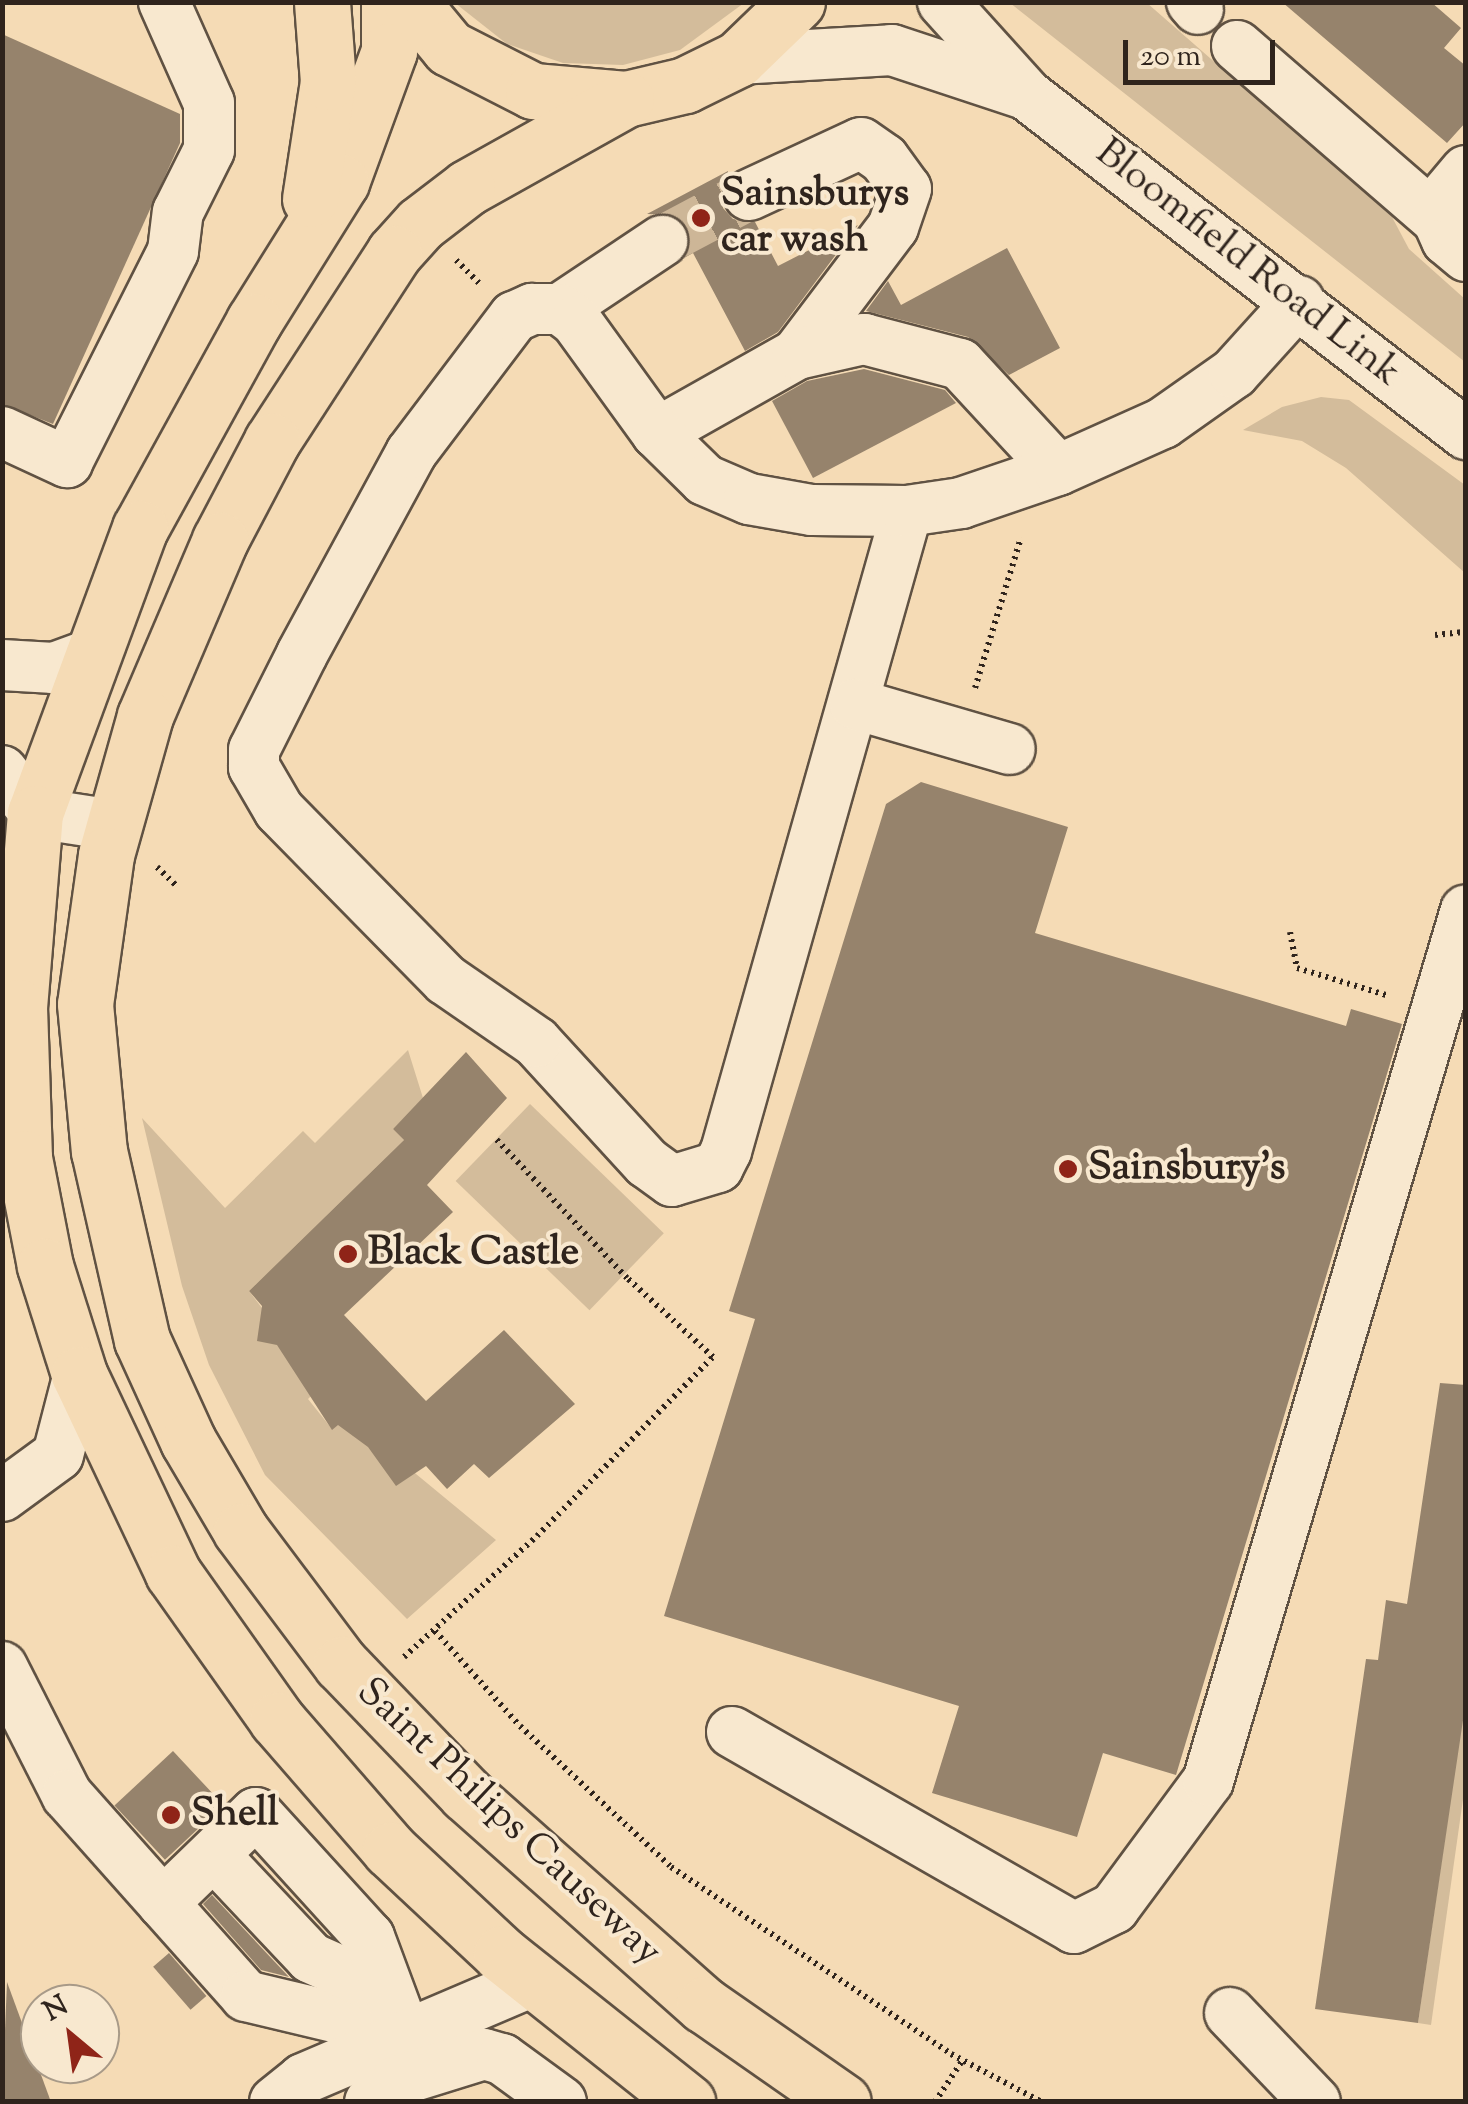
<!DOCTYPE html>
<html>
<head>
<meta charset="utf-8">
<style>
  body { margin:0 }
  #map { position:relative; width:1468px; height:2104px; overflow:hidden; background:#f5dbb5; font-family:"Sorts Mill Goudy",serif }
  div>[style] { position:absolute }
  .green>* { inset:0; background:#d3bc9b; transform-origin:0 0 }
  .building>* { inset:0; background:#96836c; transform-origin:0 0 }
  .minor-tunnel>* { height:50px; margin-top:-25px; transform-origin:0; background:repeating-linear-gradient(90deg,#cdb697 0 50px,transparent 0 75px) }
  .path>* { height:6px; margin-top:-3px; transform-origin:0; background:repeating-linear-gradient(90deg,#2f241d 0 2.5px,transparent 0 7.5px) }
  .roads { filter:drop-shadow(2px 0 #605243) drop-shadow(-2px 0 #605243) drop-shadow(0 2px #605243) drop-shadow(0 -2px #605243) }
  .minor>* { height:50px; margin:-25px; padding:0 25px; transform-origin:25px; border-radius:25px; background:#f8e8cf }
  .major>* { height:55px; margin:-27.5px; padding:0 27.5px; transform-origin:27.5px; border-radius:27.5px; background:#f5dbb5 }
  .dots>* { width:28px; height:28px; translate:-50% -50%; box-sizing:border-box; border:5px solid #f8e8cf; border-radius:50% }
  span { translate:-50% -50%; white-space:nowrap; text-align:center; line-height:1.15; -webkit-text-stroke:8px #f8e8cf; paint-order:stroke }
  .poi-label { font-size:40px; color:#2f241d; font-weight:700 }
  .left { translate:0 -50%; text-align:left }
  .street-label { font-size:40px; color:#2f241d }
  .frame { position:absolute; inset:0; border:5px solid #2f241d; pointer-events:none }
  .north { position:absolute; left:20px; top:1984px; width:100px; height:100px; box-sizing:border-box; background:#f8e8cf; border:2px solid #a89a88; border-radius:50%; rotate:331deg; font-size:28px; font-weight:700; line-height:40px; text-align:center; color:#2f241d }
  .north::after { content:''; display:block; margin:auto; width:35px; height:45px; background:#8f2418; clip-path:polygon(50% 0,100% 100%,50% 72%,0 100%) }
  .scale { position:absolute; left:1123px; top:40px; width:152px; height:45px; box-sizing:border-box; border:5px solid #2f241d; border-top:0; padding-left:12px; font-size:30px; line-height:35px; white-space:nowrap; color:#2f241d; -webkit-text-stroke:8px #f8e8cf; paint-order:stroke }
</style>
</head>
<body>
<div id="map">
  <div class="green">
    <i style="clip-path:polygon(455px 3px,744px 3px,680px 50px,623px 65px,563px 63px,507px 44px)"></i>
    <i style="clip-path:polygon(1010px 3px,1147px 3px,1392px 217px,1409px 249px,1465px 299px,1465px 362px)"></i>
    <i style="clip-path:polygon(1321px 397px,1349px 400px,1465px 485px,1465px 573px,1346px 468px,1302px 441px,1243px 430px,1282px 407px)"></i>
    <i style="clip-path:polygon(408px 1050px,423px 1098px,393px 1129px,404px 1140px,249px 1291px,321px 1386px,308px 1399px,332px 1429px,347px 1417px,496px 1540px,407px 1619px,265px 1475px,209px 1365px,182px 1286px,142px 1118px,225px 1208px,303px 1131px,315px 1143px)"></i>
    <i style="left:530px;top:1104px;width:186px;height:107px;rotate:44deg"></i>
    <i style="clip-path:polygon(1465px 1700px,1465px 1785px,1431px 2025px,1418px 2023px)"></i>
  </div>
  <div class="building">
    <i style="clip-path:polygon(1282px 2px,1431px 2px,1461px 28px,1444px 48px,1466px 66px,1466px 122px,1447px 143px)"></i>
    <i style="clip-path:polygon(2px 34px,180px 114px,180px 143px,53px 424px,2px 404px)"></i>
    <i style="clip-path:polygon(728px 171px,723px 208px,733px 219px,755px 222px,778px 266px,858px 225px,778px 332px,745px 351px,693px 253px,684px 258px,691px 240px,685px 224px,674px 215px,647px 214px)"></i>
    <i style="clip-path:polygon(1007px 248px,1060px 348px,1009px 375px,968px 337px,866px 311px,888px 281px,901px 305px)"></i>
    <i style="clip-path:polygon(864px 369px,945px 390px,956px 403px,813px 478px,772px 401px,807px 381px)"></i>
    <i style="clip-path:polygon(921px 782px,1068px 827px,1035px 933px,1346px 1026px,1351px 1009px,1402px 1024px,1176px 1775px,1103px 1753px,1077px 1837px,932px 1793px,959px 1706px,664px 1616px,755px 1319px,729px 1311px,886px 804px)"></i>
    <i style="clip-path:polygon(466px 1052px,507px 1098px,427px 1185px,453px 1212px,344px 1315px,426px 1401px,504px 1330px,575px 1404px,489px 1478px,474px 1464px,447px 1489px,426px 1466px,396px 1486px,368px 1447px,338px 1425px,332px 1430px,277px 1345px,257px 1341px,262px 1306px,249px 1291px,404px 1140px,393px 1129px)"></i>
    <i style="clip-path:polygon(1440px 1383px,1466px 1385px,1466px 1700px,1418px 2023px,1315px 2009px,1366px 1659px,1378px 1660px,1386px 1600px,1407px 1604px)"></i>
    <i style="left:173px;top:1751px;width:74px;height:80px;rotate:47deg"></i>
    <i style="clip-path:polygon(212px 1895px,289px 1977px,261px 1970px,203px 1904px)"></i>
    <i style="left:169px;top:1953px;width:57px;height:21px;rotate:49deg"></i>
    <i style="clip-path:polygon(7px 1982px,51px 2102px,2px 2102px)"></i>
  </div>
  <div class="minor-tunnel">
    <i style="left:662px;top:241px;width:98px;rotate:-27.9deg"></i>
  </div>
  <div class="path">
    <i style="left:456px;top:260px;width:33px;rotate:45deg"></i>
    <i style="left:1435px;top:635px;width:31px;rotate:-6deg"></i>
    <i style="left:975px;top:688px;width:157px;rotate:-73deg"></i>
    <i style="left:157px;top:867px;width:29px;rotate:44deg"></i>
    <i style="left:1290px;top:932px;width:37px;rotate:79deg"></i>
    <i style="left:1297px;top:968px;width:96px;rotate:16.9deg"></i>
    <i style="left:435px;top:1631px;width:127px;rotate:48.2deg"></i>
    <i style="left:520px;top:1726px;width:207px;rotate:43deg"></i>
    <i style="left:671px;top:1867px;width:337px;rotate:33.7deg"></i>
    <i style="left:951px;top:2054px;width:103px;rotate:27.8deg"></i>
    <i style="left:404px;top:1657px;width:180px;rotate:-42.3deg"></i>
    <i style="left:537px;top:1536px;width:251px;rotate:-45.5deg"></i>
    <i style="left:713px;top:1357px;width:117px;rotate:-137.4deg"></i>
    <i style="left:627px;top:1278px;width:192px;rotate:-133.3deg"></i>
    <i style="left:935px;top:2102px;width:49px;rotate:-56.6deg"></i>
  </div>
  <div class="roads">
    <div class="minor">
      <i style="left:943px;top:2px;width:125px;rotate:47.9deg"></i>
      <i style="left:1027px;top:95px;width:555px;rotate:37.68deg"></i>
      <i style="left:1192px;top:2px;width:9px;rotate:49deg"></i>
      <i style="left:1237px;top:46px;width:266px;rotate:40.9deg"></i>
      <i style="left:1438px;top:220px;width:22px;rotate:66deg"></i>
      <i style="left:1447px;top:240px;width:25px;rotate:40deg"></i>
      <i style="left:738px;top:59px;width:154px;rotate:-3.3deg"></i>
      <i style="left:892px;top:50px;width:137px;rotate:18.3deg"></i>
      <i style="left:749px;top:195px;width:123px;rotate:-24.9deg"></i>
      <i style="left:861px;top:143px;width:28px;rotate:35deg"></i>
      <i style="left:884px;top:159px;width:37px;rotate:54deg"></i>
      <i style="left:906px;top:189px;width:40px;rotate:108.9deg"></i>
      <i style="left:893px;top:227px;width:159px;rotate:127.1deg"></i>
      <i style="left:1438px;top:220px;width:24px;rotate:-75deg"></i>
      <i style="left:1444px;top:197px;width:34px;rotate:-50deg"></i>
      <i style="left:560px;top:309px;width:123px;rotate:-33.7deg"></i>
      <i style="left:2px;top:432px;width:72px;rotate:24.8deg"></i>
      <i style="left:67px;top:462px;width:236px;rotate:-63.3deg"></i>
      <i style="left:173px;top:251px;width:39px;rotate:-83deg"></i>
      <i style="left:178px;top:212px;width:69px;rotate:-63.4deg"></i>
      <i style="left:209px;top:150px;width:47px;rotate:-90deg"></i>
      <i style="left:209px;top:103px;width:111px;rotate:-114deg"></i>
      <i style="left:657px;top:433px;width:161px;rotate:-29.4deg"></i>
      <i style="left:797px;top:354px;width:69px;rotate:-12.6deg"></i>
      <i style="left:864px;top:339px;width:99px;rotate:14.6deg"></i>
      <i style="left:960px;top:364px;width:144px;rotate:47.2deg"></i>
      <i style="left:907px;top:511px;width:665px;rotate:105.79deg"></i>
      <i style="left:726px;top:1151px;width:18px;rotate:117deg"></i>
      <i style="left:718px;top:1167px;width:48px;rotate:163.1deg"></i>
      <i style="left:672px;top:1181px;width:31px;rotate:-144deg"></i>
      <i style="left:647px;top:1163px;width:164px;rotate:-132.5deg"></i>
      <i style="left:536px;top:1042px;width:109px;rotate:-145.4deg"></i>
      <i style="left:446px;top:980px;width:238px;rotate:-134.5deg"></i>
      <i style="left:279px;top:810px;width:50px;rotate:-120.2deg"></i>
      <i style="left:254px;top:767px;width:17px;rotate:-90deg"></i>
      <i style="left:254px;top:750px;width:107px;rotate:-63.4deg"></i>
      <i style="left:302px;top:654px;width:229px;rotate:-61.5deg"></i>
      <i style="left:411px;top:453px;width:171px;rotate:-52.9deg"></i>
      <i style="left:514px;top:317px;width:20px;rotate:-24deg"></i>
      <i style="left:532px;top:309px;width:28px"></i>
      <i style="left:560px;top:309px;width:20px;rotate:37deg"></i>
      <i style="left:576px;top:321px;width:138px;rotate:54.1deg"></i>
      <i style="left:657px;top:433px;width:67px;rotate:44.4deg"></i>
      <i style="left:705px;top:480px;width:48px;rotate:23.4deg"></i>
      <i style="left:749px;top:499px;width:64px;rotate:9.9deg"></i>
      <i style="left:812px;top:510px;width:95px;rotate:0.6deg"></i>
      <i style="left:907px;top:511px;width:55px;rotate:-8.4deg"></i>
      <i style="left:961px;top:503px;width:102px;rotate:-18.8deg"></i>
      <i style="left:1058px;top:470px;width:115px;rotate:-24.1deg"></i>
      <i style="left:1163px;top:423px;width:87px;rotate:-35.2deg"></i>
      <i style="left:1234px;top:373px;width:97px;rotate:-47.9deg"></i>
      <i style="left:2px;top:665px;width:52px;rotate:3.3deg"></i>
      <i style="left:54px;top:668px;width:37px;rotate:-20deg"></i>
      <i style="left:855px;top:704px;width:161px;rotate:16.2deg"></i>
      <i style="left:2px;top:771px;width:53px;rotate:51.8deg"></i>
      <i style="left:35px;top:813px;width:79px;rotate:8.7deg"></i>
      <i style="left:2px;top:1496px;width:69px;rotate:-36.2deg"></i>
      <i style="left:58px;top:1455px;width:84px;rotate:-75.5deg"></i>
      <i style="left:2px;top:1667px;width:144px;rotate:63.1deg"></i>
      <i style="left:67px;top:1795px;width:269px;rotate:48.3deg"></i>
      <i style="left:246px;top:1996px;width:163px;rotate:13.4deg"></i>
      <i style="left:732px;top:1732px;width:394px;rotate:29.8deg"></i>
      <i style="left:1074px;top:1928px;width:45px;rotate:-26.6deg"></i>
      <i style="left:1114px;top:1908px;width:158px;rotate:-53.5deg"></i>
      <i style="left:1208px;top:1781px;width:908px;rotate:-73.5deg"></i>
      <i style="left:214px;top:1855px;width:141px;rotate:46.7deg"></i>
      <i style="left:311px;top:1958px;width:83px;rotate:24.1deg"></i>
      <i style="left:163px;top:1903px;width:129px;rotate:-44.1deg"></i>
      <i style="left:256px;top:1813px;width:168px;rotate:47.7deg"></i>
      <i style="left:369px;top:1937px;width:103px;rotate:69.6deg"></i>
      <i style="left:1230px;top:2013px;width:123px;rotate:46.3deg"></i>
      <i style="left:275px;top:2102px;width:36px;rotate:-39deg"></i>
      <i style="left:303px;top:2079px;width:250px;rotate:-23.1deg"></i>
      <i style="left:370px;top:2102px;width:34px;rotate:-38deg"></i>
      <i style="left:397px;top:2081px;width:91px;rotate:-17.2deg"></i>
      <i style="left:484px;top:2054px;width:19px;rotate:16deg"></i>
      <i style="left:502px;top:2059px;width:73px;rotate:36.1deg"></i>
    </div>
    <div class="major">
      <i style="left:389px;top:2px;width:49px;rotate:90deg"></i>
      <i style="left:389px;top:51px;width:140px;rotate:110.1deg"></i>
      <i style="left:341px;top:182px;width:164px;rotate:122deg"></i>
      <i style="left:254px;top:321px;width:236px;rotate:118.8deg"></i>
      <i style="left:140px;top:528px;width:304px;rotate:110.2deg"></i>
      <i style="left:35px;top:813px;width:195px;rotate:94.7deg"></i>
      <i style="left:19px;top:1007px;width:151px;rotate:88.1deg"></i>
      <i style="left:24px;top:1158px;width:110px;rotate:79deg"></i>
      <i style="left:45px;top:1266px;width:113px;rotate:72.5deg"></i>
      <i style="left:79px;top:1374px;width:220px;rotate:64.7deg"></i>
      <i style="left:173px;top:1573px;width:180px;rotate:54.7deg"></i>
      <i style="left:277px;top:1720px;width:172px;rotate:49deg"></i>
      <i style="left:390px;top:1850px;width:152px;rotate:43.1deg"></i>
      <i style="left:501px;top:1954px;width:238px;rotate:38.5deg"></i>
      <i style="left:411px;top:2px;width:60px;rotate:50.4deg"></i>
      <i style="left:449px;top:48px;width:94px;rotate:27.1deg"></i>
      <i style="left:533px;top:91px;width:93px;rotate:4.9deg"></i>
      <i style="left:626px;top:99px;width:61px;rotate:-13.3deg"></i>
      <i style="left:685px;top:85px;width:59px;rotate:-26.1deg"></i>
      <i style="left:738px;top:59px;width:82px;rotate:-44deg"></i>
      <i style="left:626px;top:99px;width:182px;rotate:150.8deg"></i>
      <i style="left:467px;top:188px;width:59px;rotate:142.5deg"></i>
      <i style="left:420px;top:224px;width:39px;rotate:132deg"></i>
      <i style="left:394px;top:253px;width:224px;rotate:123deg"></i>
      <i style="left:272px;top:441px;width:112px;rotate:117.7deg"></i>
      <i style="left:220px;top:540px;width:191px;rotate:113.1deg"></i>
      <i style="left:145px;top:716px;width:144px;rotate:105.7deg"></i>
      <i style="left:106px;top:855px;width:150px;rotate:98deg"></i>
      <i style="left:85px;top:1004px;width:148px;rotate:84.6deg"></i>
      <i style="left:99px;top:1151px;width:194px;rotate:77.2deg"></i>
      <i style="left:142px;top:1340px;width:111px;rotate:65.5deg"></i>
      <i style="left:188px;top:1441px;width:104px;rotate:59.5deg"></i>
      <i style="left:241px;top:1531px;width:166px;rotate:53.1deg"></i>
      <i style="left:341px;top:1664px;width:180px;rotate:46.1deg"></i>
      <i style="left:466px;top:1794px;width:318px;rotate:41.6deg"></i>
      <i style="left:704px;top:2005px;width:169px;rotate:34.9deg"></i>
      <i style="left:310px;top:199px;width:118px;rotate:-81.3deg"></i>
      <i style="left:328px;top:82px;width:80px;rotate:-94.3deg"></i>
    </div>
  </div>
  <div class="dots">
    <i style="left:701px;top:218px;background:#8f2418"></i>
    <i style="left:1068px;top:1169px;background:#8f2418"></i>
    <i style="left:348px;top:1254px;background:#8f2418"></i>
    <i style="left:171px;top:1815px;background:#8f2418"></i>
  </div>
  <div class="poi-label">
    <span class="left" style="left:721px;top:218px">Sainsburys<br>car wash</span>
    <span class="left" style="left:1088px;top:1169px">Sainsbury's</span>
    <span class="left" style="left:368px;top:1254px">Black Castle</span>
    <span class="left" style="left:191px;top:1815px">Shell</span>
  </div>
  <div class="street-label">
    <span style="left:1247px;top:264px;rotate:38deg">Bloomfield Road Link</span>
    <span style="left:508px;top:1823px;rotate:43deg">Saint Philips Causeway</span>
  </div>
  <div class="frame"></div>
  <div class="north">N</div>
  <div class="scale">20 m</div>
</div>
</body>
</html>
